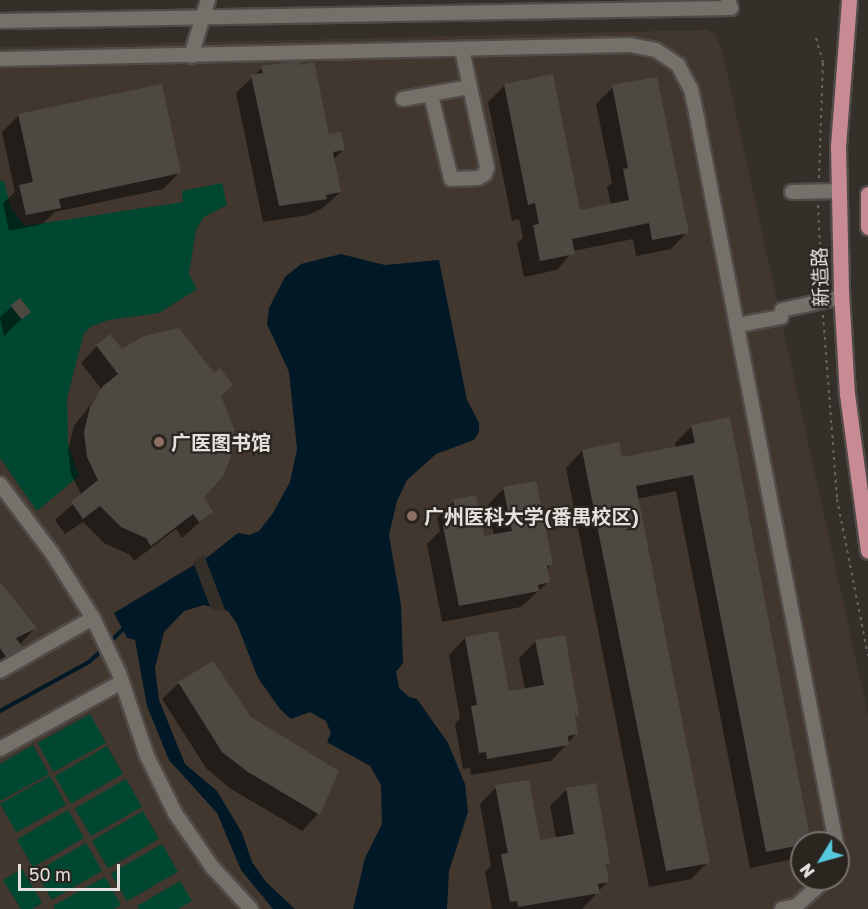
<!DOCTYPE html>
<html>
<head>
<meta charset="utf-8">
<style>
  body { margin:0 }
  #map { position:relative; width:868px; height:909px; overflow:hidden; background:#352f2a; font-family:"Golos Text","Noto Sans SC",sans-serif }
  div>[style] { position:absolute }
  .built>* { inset:0; background:#42372f }
  .green>* { inset:0; background:#004731; transform-origin:0 0 }
  .water>* { inset:0; background:#011826 }
  .pier>* { inset:0; background:#352f2a }
  .shadow>* { inset:0; background:#0007 }
  .stream>* { height:4px; margin:-2px; padding:0 2px; transform-origin:2px; border-radius:2px; background:#011826 }
  .building>* { inset:0; background:#4e4843; transform-origin:0 0 }
  .path>* { height:2px; margin-top:-1px; transform-origin:0; background:repeating-linear-gradient(90deg,#6a6561 0 3px,transparent 0 7.5px) }
  .roads { filter:drop-shadow(2px 0 #504b48) drop-shadow(-2px 0 #504b48) drop-shadow(0 2px #504b48) drop-shadow(0 -2px #504b48) }
  .minor>* { height:14px; margin:-7px; padding:0 7px; transform-origin:7px; border-radius:7px; background:#76706a }
  .major>* { height:15px; margin:-7.5px; padding:0 7.5px; transform-origin:7.5px; border-radius:7.5px; background:#c88a93 }
  .dots>* { width:16px; height:16px; translate:-50% -50%; box-sizing:border-box; border:3px solid #2b2520; border-radius:50% }
  span { translate:-50% -50%; white-space:nowrap; text-align:center; line-height:1.15; -webkit-text-stroke:4.5px #2b2520; paint-order:stroke }
  .street-label { font-size:20px; color:#e4e0dd }
  .poi-label { font-size:20px; color:#e4e0dd; font-weight:700 }
  .left { translate:0 -50%; text-align:left }
  .north { position:absolute; left:790px; top:831px; width:60px; height:60px; box-sizing:border-box; background:#2b2520; border:2px solid #75706c; border-radius:50%; rotate:233deg; font-size:16px; font-weight:700; line-height:24px; text-align:center; color:#e4e0dd }
  .north::after { content:''; display:block; margin:auto; width:21px; height:27px; background:#54cade; clip-path:polygon(50% 0,100% 100%,50% 72%,0 100%) }
  .scale { position:absolute; left:18px; top:864px; width:102px; height:27px; box-sizing:border-box; border:3px solid #e4e0dd; border-top:0; padding-left:8px; font-size:18px; line-height:21px; white-space:nowrap; color:#e4e0dd; -webkit-text-stroke:4px #2b2520; paint-order:stroke }
</style>
</head>
<body>
<div id="map">
  <div class="built">
    <i style="clip-path:polygon(evenodd,705px 30px,715px 34px,722px 50px,868px 715px,868px 909px,0 909px,0 47px,705px 30px,802px 843px,838px 843px,838px 879px,802px 879px,802px 843px)"></i>
  </div>
  <div class="green">
    <i style="clip-path:polygon(0 181px,4px 181px,11px 209px,25px 226px,183px 202px,182px 191px,222px 183px,227px 205px,204px 217px,196px 230px,189px 274px,197px 289px,159px 313px,109px 320px,92px 326px,84px 333px,67px 398px,68px 444px,79px 476px,37px 511px,0 458px)"></i>
    <i style="left:90px;top:714px;width:33px;height:60px;rotate:61deg"></i>
    <i style="clip-path:polygon(33px 745px,49px 774px,0 801px,0 764px)"></i>
    <i style="left:107px;top:746px;width:32px;height:60px;rotate:60deg"></i>
    <i style="left:50px;top:776px;width:33px;height:57px;rotate:61deg"></i>
    <i style="left:126px;top:779px;width:32px;height:59px;rotate:60deg"></i>
    <i style="left:68px;top:810px;width:32px;height:59px;rotate:60deg"></i>
    <i style="left:143px;top:811px;width:32px;height:59px;rotate:60deg"></i>
    <i style="left:86px;top:843px;width:32px;height:58px;rotate:60deg"></i>
    <i style="left:162px;top:844px;width:32px;height:59px;rotate:60deg"></i>
    <i style="clip-path:polygon(22px 869px,42px 903px,32px 909px,21px 909px,3px 880px)"></i>
    <i style="clip-path:polygon(105px 877px,121px 905px,114px 909px,55px 909px,53px 906px)"></i>
    <i style="clip-path:polygon(180px 881px,192px 901px,178px 909px,139px 909px,137px 906px)"></i>
  </div>
  <div class="water">
    <i style="clip-path:polygon(341px 254px,385px 265px,439px 260px,467px 400px,479px 423px,479px 432px,474px 440px,436px 454px,407px 480px,397px 501px,389px 535px,401px 605px,403px 663px,396px 672px,399px 688px,409px 697px,417px 699px,448px 743px,465px 784px,468px 812px,449px 871px,447px 909px,353px 909px,365px 858px,382px 824px,381px 785px,370px 766px,327px 742px,331px 733px,326px 721px,310px 712px,291px 719px,280px 709px,258px 678px,237px 624px,228px 611px,204px 605px,184px 611px,164px 632px,155px 668px,159px 700px,185px 764px,217px 791px,242px 833px,252px 862px,266px 882px,295px 909px,273px 909px,241px 870px,217px 813px,169px 760px,147px 706px,135px 640px,127px 638px,114px 613px,209px 556px,238px 533px,249px 535px,259px 531px,273px 513px,290px 482px,297px 449px,289px 372px,267px 324px,269px 308px,285px 277px,301px 264px)"></i>
  </div>
  <div class="pier">
    <i style="clip-path:polygon(204px 555px,226px 612px,211px 609px,193px 562px)"></i>
  </div>
  <div class="shadow">
    <i style="clip-path:polygon(262px 68px,343px 150px,333px 160px,340px 192px,323px 208px,308px 215px,263px 222px,236px 93px)"></i>
    <i style="clip-path:polygon(505px 85px,579px 211px,611px 205px,607px 187px,612px 183px,596px 104px,613px 87px,687px 232px,671px 249px,636px 256px,633px 239px,573px 251px,557px 270px,524px 277px,517px 243px,523px 238px,519px 219px,512px 221px,488px 102px)"></i>
    <i style="clip-path:polygon(19px 115px,180px 172px,163px 189px,55px 212px,42px 224px,9px 231px,3px 203px,15px 192px,2px 132px)"></i>
    <i style="clip-path:polygon(20px 300px,29px 312px,4px 336px,0 317px)"></i>
    <i style="clip-path:polygon(97px 346px,121px 351px,219px 397px,202px 497px,211px 512px,182px 538px,176px 529px,134px 561px,130px 555px,104px 543px,83px 522px,65px 534px,55px 520px,82px 496px,71px 474px,68px 450px,74px 426px,102px 390px,81px 363px)"></i>
    <i style="clip-path:polygon(692px 426px,802px 850px,793px 859px,750px 868px,676px 491px,637px 499px,708px 862px,691px 879px,649px 887px,566px 468px,582px 451px,621px 459px,676px 448px,675px 443px)"></i>
    <i style="clip-path:polygon(504px 488px,551px 565px,546px 570px,548px 582px,521px 607px,442px 622px,427px 544px,440px 531px,437px 518px,454px 501px,483px 538px,494px 536px,488px 505px)"></i>
    <i style="clip-path:polygon(0 585px,35px 628px,0 666px)"></i>
    <i style="clip-path:polygon(465px 638px,507px 693px,525px 690px,519px 658px,536px 641px,577px 715px,574px 718px,577px 733px,551px 761px,471px 775px,470px 768px,463px 769px,455px 724px,460px 718px,449px 655px)"></i>
    <i style="clip-path:polygon(179px 683px,318px 814px,302px 831px,231px 789px,206px 768px,162px 699px)"></i>
    <i style="clip-path:polygon(496px 787px,538px 842px,556px 838px,550px 806px,567px 789px,608px 863px,605px 867px,608px 881px,582px 909px,492px 909px,485px 872px,491px 866px,480px 804px)"></i>
  </div>
  <div class="stream">
    <i style="left:109px;top:643px;width:20px;rotate:-45deg"></i>
    <i style="left:0;top:711px;width:102px;rotate:-28.8deg"></i>
    <i style="left:89px;top:662px;width:21px;rotate:-43deg"></i>
  </div>
  <div class="building">
    <i style="clip-path:polygon(299px 61px,300px 65px,314px 62px,329px 134px,341px 132px,345px 150px,333px 152px,341px 192px,326px 195px,327px 199px,279px 206px,251px 75px,263px 73px,261px 66px)"></i>
    <i style="clip-path:polygon(553px 74px,580px 210px,629px 200px,623px 169px,628px 168px,612px 85px,657px 77px,689px 233px,652px 240px,649px 223px,572px 239px,575px 254px,540px 261px,533px 225px,539px 224px,535px 203px,528px 205px,504px 84px)"></i>
    <i style="clip-path:polygon(162px 84px,181px 173px,59px 199px,61px 208px,26px 215px,19px 185px,33px 182px,18px 114px)"></i>
    <i style="left:20px;top:298px;width:18px;height:12px;rotate:52deg"></i>
    <i style="clip-path:polygon(179px 328px,214px 373px,220px 368px,233px 385px,221px 396px,234px 429px,232px 453px,224px 475px,204px 497px,213px 512px,199px 522px,193px 514px,151px 546px,146px 538px,121px 527px,100px 506px,83px 519px,71px 502px,98px 480px,87px 457px,84px 432px,90px 407px,103px 386px,118px 374px,96px 345px,110px 334px,122px 349px,144px 336px)"></i>
    <i style="clip-path:polygon(730px 417px,811px 843px,766px 852px,693px 475px,636px 486px,710px 863px,666px 871px,582px 450px,619px 442px,622px 457px,695px 443px,691px 425px)"></i>
    <i style="clip-path:polygon(536px 481px,553px 565px,547px 566px,550px 582px,538px 585px,539px 591px,459px 606px,443px 526px,458px 523px,453px 500px,476px 495px,484px 536px,512px 531px,503px 487px)"></i>
    <i style="clip-path:polygon(0 582px,37px 628px,16px 638px,23px 648px,6px 657px,0 648px)"></i>
    <i style="clip-path:polygon(498px 631px,509px 691px,544px 685px,535px 640px,565px 635px,579px 715px,575px 716px,578px 734px,568px 736px,569px 745px,487px 759px,486px 752px,479px 753px,471px 706px,477px 705px,465px 637px)"></i>
    <i style="clip-path:polygon(213px 661px,251px 717px,339px 771px,320px 815px,248px 772px,222px 752px,178px 682px)"></i>
    <i style="clip-path:polygon(529px 780px,540px 840px,574px 834px,566px 788px,596px 783px,610px 864px,606px 864px,609px 882px,598px 884px,600px 893px,518px 907px,517px 901px,510px 902px,501px 854px,508px 853px,495px 785px)"></i>
  </div>
  <div class="path">
    <i style="left:816px;top:38px;width:26px;rotate:74deg"></i>
    <i style="left:823px;top:63px;width:115px;rotate:92deg"></i>
    <i style="left:818px;top:205px;width:84px;rotate:87.3deg"></i>
    <i style="left:823px;top:315px;width:185px;rotate:85.6deg"></i>
    <i style="left:837px;top:499px;width:160px;rotate:78.8deg"></i>
  </div>
  <div class="roads">
    <div class="minor">
      <i style="left:0;top:21px;width:731px;rotate:-1.02deg"></i>
      <i style="left:731px;top:8px;width:9px;rotate:-111deg"></i>
      <i style="left:191px;top:56px;width:59px;rotate:-73.1deg"></i>
      <i style="left:0;top:59px;width:630px;rotate:-1.27deg"></i>
      <i style="left:630px;top:45px;width:26px;rotate:11deg"></i>
      <i style="left:656px;top:50px;width:27px;rotate:34deg"></i>
      <i style="left:678px;top:65px;width:27px;rotate:62deg"></i>
      <i style="left:691px;top:89px;width:35px;rotate:78deg"></i>
      <i style="left:698px;top:123px;width:733px;rotate:79.15deg"></i>
      <i style="left:431px;top:95px;width:86px;rotate:76.6deg"></i>
      <i style="left:451px;top:179px;width:27px;rotate:-2deg"></i>
      <i style="left:478px;top:178px;width:8px;rotate:-30deg"></i>
      <i style="left:485px;top:174px;width:7px;rotate:-74deg"></i>
      <i style="left:487px;top:167px;width:121px;rotate:-102deg"></i>
      <i style="left:403px;top:99px;width:68px;rotate:-10.2deg"></i>
      <i style="left:792px;top:192px;width:46px;rotate:-1.2deg"></i>
      <i style="left:782px;top:310px;width:60px;rotate:-12.4deg"></i>
      <i style="left:738px;top:325px;width:44px;rotate:-10.5deg"></i>
      <i style="left:0;top:484px;width:86px;rotate:53deg"></i>
      <i style="left:52px;top:553px;width:77px;rotate:57.8deg"></i>
      <i style="left:93px;top:618px;width:61px;rotate:64.7deg"></i>
      <i style="left:119px;top:673px;width:88px;rotate:71.4deg"></i>
      <i style="left:147px;top:756px;width:64px;rotate:63.8deg"></i>
      <i style="left:175px;top:813px;width:67px;rotate:55.4deg"></i>
      <i style="left:213px;top:868px;width:56px;rotate:47.2deg"></i>
      <i style="left:0;top:671px;width:107px;rotate:-29.7deg"></i>
      <i style="left:0;top:749px;width:139px;rotate:-28.8deg"></i>
      <i style="left:782px;top:909px;width:14px;rotate:-12deg"></i>
      <i style="left:796px;top:906px;width:40px;rotate:-42deg"></i>
    </div>
    <div class="major">
      <i style="left:849px;top:0;width:147px;rotate:94.3deg"></i>
      <i style="left:838px;top:147px;width:144px;rotate:88.8deg"></i>
      <i style="left:841px;top:291px;width:103px;rotate:86.7deg"></i>
      <i style="left:847px;top:394px;width:158px;rotate:82.4deg"></i>
      <i style="left:868px;top:194px;width:33px;rotate:90deg"></i>
    </div>
  </div>
  <div class="dots">
    <i style="left:159px;top:442px;background:#8d6e63"></i>
    <i style="left:412px;top:516px;background:#8d6e63"></i>
  </div>
  <div class="street-label">
    <span style="left:820px;top:277px;rotate:-92deg">新造路</span>
  </div>
  <div class="poi-label">
    <span class="left" style="left:171px;top:442px">广医图书馆</span>
    <span class="left" style="left:424px;top:516px">广州医科大学(番禺校区)</span>
  </div>
  <div class="north">N</div>
  <div class="scale">50 m</div>
</div>
</body>
</html>
